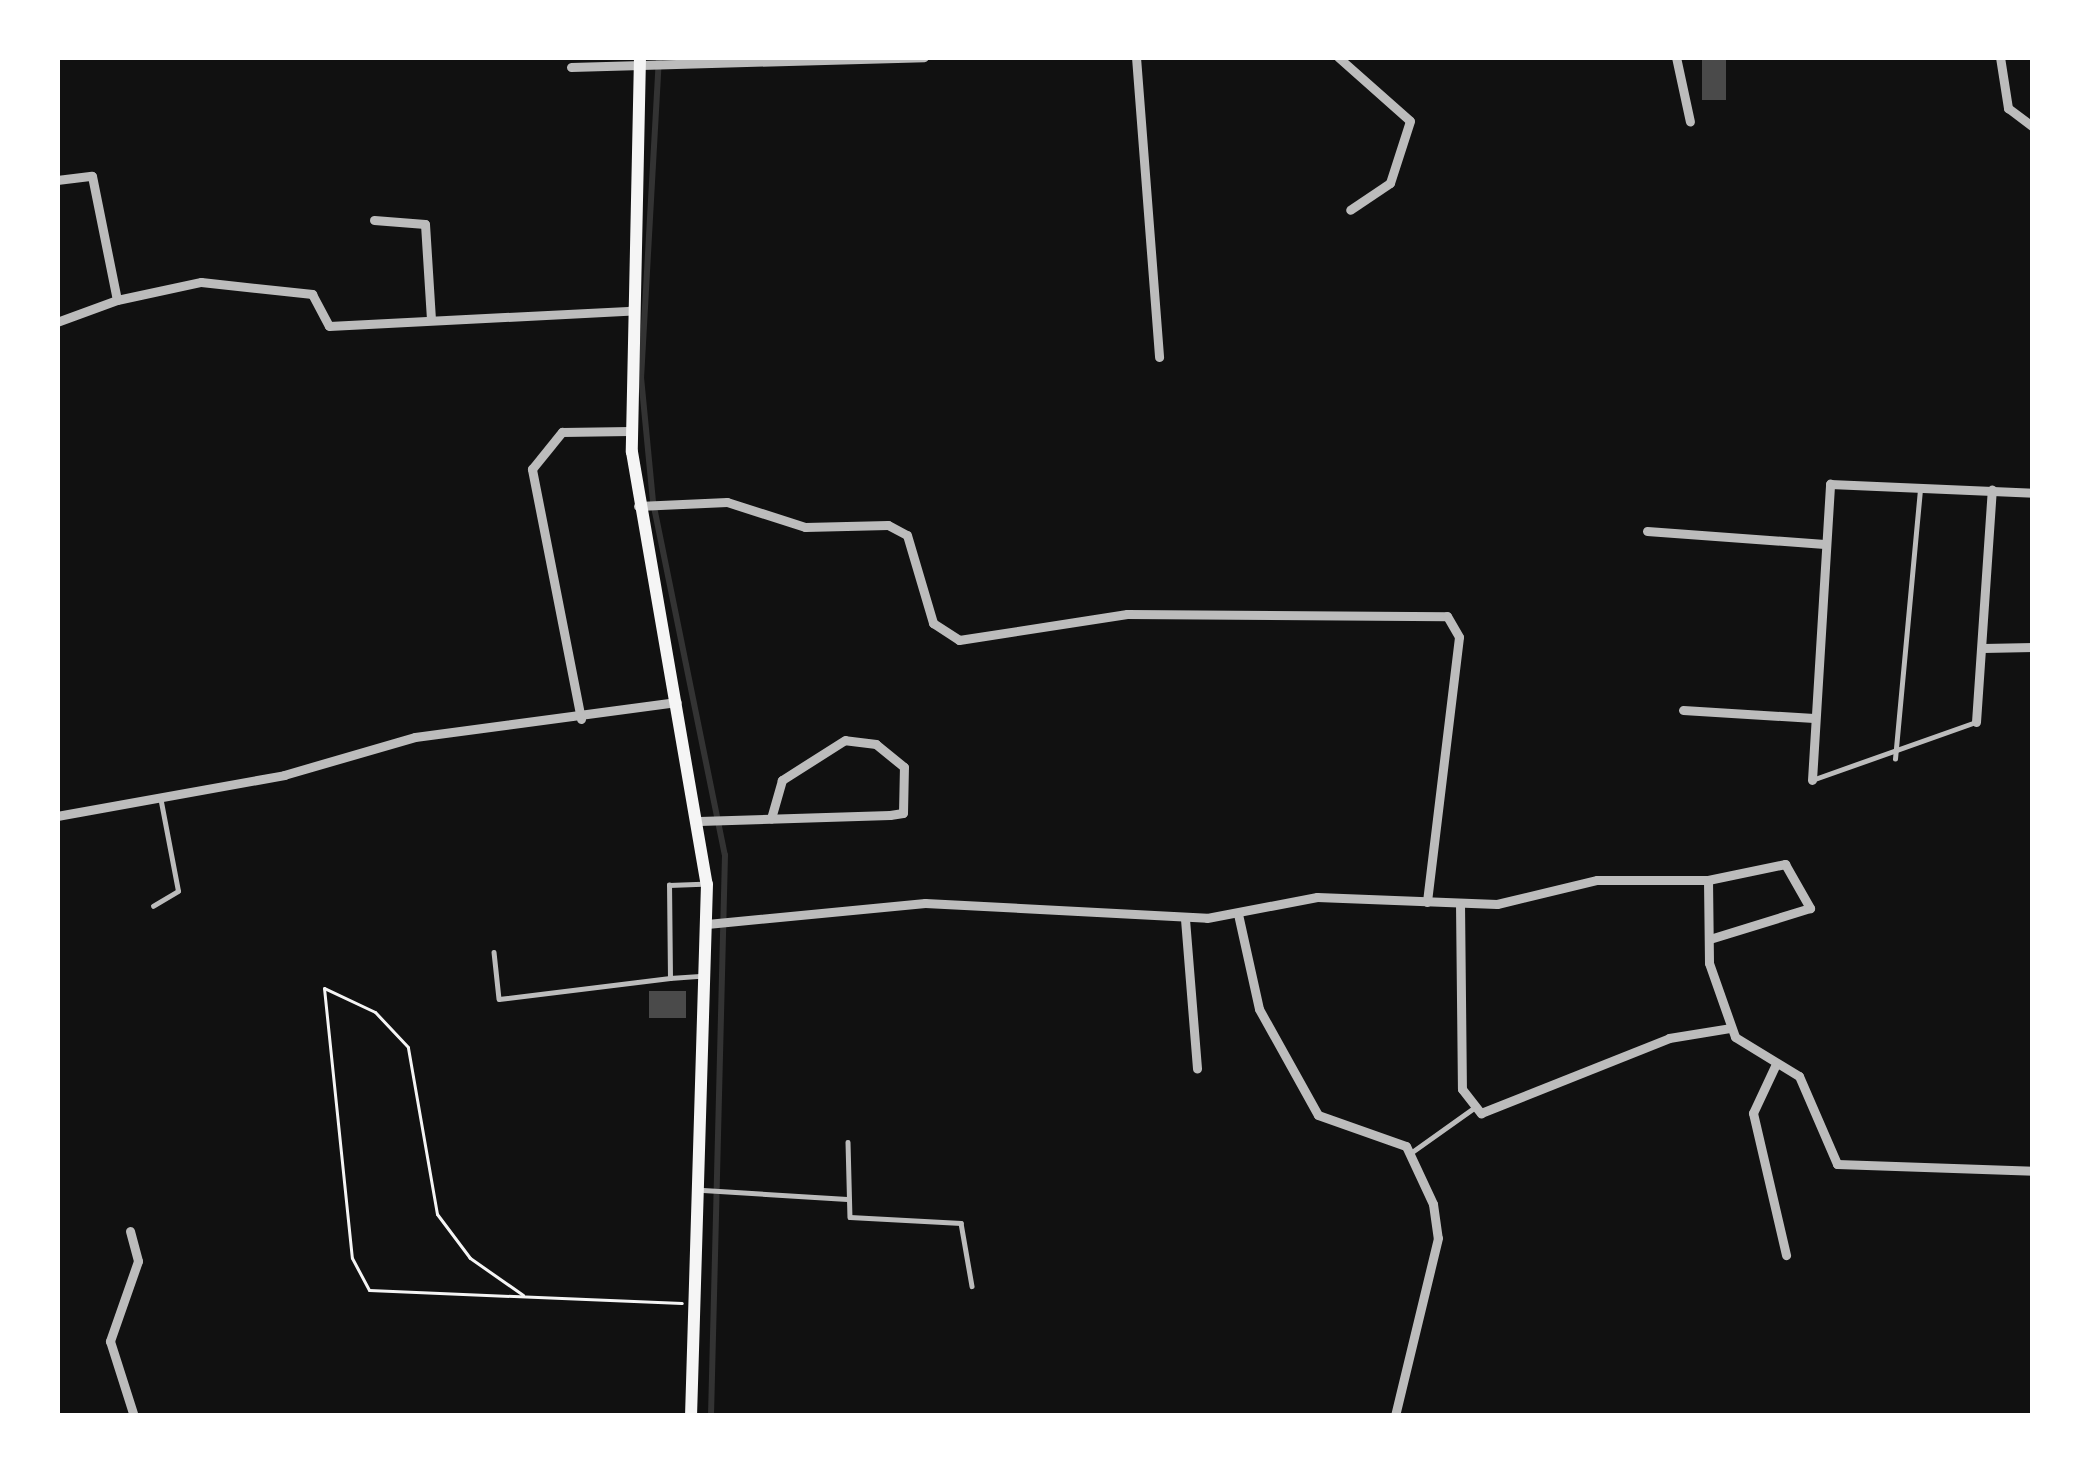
<!DOCTYPE html>
<html>
<head>
<meta charset="utf-8">
<style>
  body { margin:0 }
  #map { position:relative; width:2090px; height:1473px; overflow:hidden; background:#111; font-family:Raleway,sans-serif }
  div>[style] { position:absolute }
  [style*='--x'] { left:calc(var(--x)*1px); top:calc(var(--y)*1px); width:calc(var(--w)*1px); rotate:calc(var(--a)*1deg) }
  .stream>* { height:6px; margin:-3px; padding:0 3px; transform-origin:3px; border-radius:3px; background:#333 }
  .building>* { inset:0; background:#4a4a4a; transform-origin:0 0 }
  .path>* { height:3px; margin:-1.5px; padding:0 1.5px; transform-origin:1.5px; border-radius:1.5px; background:#f5f5f5 }
  .service>* { height:4.5px; margin:-2.25px; padding:0 2.25px; transform-origin:2.25px; border-radius:2.25px; background:#bcbcbc }
  .minor>* { height:9px; margin:-4.5px; padding:0 4.5px; transform-origin:4.5px; border-radius:4.5px; background:#bcbcbc }
  .secondary>* { height:12px; margin:-6px; padding:0 6px; transform-origin:6px; border-radius:6px; background:#f5f5f5 }
  span { translate:-50% -50%; white-space:nowrap; text-align:center; line-height:1.15; -webkit-text-stroke:12px #fff; paint-order:stroke }
  .frame { position:absolute; inset:0; border:60px solid #fff; pointer-events:none }
</style>
</head>
<body>
<div id="map">
  <div class="stream">
    <i style="--x:659;--y:57;--w:321;--a:93.2"></i>
    <i style="--x:641;--y:377;--w:126;--a:84.5"></i>
    <i style="--x:653;--y:502;--w:360;--a:78.5"></i>
    <i style="--x:725;--y:855;--w:561;--a:91.43"></i>
  </div>
  <div class="building">
    <i style="left:1702px;top:57px;width:24px;height:43px"></i>
    <i style="left:686px;top:991px;width:27px;height:37px;rotate:90deg"></i>
  </div>
  <div class="path">
    <i style="--x:523;--y:1295;--w:65;--a:-145.1"></i>
    <i style="--x:470;--y:1258;--w:55;--a:-126.9"></i>
    <i style="--x:437;--y:1214;--w:169;--a:-99.9"></i>
    <i style="--x:408;--y:1047;--w:48;--a:-133.3"></i>
    <i style="--x:375;--y:1012;--w:56;--a:-154.8"></i>
    <i style="--x:324;--y:988;--w:271;--a:84.1"></i>
    <i style="--x:352;--y:1258;--w:36;--a:62"></i>
    <i style="--x:369;--y:1290;--w:313;--a:2.4"></i>
  </div>
  <div class="service">
    <i style="--x:1895;--y:759;--w:271;--a:-84.7"></i>
    <i style="--x:1812;--y:780;--w:174;--a:-19.5"></i>
    <i style="--x:153;--y:906;--w:29;--a:-31"></i>
    <i style="--x:178;--y:891;--w:96;--a:-100.8"></i>
    <i style="--x:494;--y:952;--w:47;--a:83.9"></i>
    <i style="--x:499;--y:999;--w:172;--a:-7"></i>
    <i style="--x:670;--y:978;--w:93;--a:-90.6"></i>
    <i style="--x:669;--y:885;--w:33;--a:-2"></i>
    <i style="--x:670;--y:978;--w:30;--a:-4"></i>
    <i style="--x:848;--y:1142;--w:75;--a:88.5"></i>
    <i style="--x:850;--y:1217;--w:111;--a:3.1"></i>
    <i style="--x:961;--y:1223;--w:64;--a:80.1"></i>
    <i style="--x:1412;--y:1152;--w:76;--a:-35.4"></i>
    <i style="--x:703;--y:1190;--w:144;--a:3.6"></i>
  </div>
  <div class="minor">
    <i style="--x:1136;--y:57;--w:301;--a:85.6"></i>
    <i style="--x:1338;--y:57;--w:96;--a:41.6"></i>
    <i style="--x:1410;--y:121;--w:65;--a:107.9"></i>
    <i style="--x:1390;--y:183;--w:48;--a:146"></i>
    <i style="--x:1676;--y:57;--w:66;--a:77.8"></i>
    <i style="--x:2000;--y:57;--w:52;--a:81.1"></i>
    <i style="--x:2008;--y:108;--w:31;--a:37"></i>
    <i style="--x:571;--y:67;--w:353;--a:-1.6"></i>
    <i style="--x:57;--y:180;--w:35;--a:-7"></i>
    <i style="--x:92;--y:176;--w:126;--a:78.6"></i>
    <i style="--x:117;--y:300;--w:64;--a:159.9"></i>
    <i style="--x:374;--y:220;--w:51;--a:4.5"></i>
    <i style="--x:425;--y:224;--w:95;--a:86.4"></i>
    <i style="--x:117;--y:300;--w:86;--a:-12.1"></i>
    <i style="--x:201;--y:282;--w:112;--a:6.2"></i>
    <i style="--x:312;--y:294;--w:36;--a:62"></i>
    <i style="--x:329;--y:326;--w:299;--a:-2.9"></i>
    <i style="--x:638;--y:506;--w:89;--a:-2.6"></i>
    <i style="--x:727;--y:502;--w:82;--a:17.8"></i>
    <i style="--x:805;--y:527;--w:83;--a:-1.4"></i>
    <i style="--x:888;--y:525;--w:21;--a:28"></i>
    <i style="--x:907;--y:535;--w:92;--a:73.5"></i>
    <i style="--x:933;--y:623;--w:31;--a:33"></i>
    <i style="--x:959;--y:640;--w:170;--a:-8.8"></i>
    <i style="--x:1127;--y:614;--w:320;--a:0.4"></i>
    <i style="--x:1447;--y:616;--w:24;--a:60"></i>
    <i style="--x:1459;--y:637;--w:267;--a:96.9"></i>
    <i style="--x:1647;--y:531;--w:178;--a:4.2"></i>
    <i style="--x:1983;--y:648;--w:50;--a:-1.1"></i>
    <i style="--x:1683;--y:710;--w:131;--a:3.5"></i>
    <i style="--x:581;--y:719;--w:255;--a:-101.1"></i>
    <i style="--x:532;--y:469;--w:48;--a:-51"></i>
    <i style="--x:562;--y:432;--w:68;--a:-0.8"></i>
    <i style="--x:1976;--y:722;--w:233;--a:-86.1"></i>
    <i style="--x:1812;--y:780;--w:297;--a:-86.5"></i>
    <i style="--x:1830;--y:484;--w:203;--a:2.5"></i>
    <i style="--x:57;--y:816;--w:231;--a:-10.2"></i>
    <i style="--x:284;--y:775;--w:136;--a:-16.2"></i>
    <i style="--x:415;--y:737;--w:264;--a:-7.6"></i>
    <i style="--x:699;--y:821;--w:191;--a:-1.8"></i>
    <i style="--x:890;--y:815;--w:13;--a:-9"></i>
    <i style="--x:903;--y:813;--w:46;--a:-88.8"></i>
    <i style="--x:904;--y:767;--w:36;--a:-141"></i>
    <i style="--x:876;--y:744;--w:31;--a:-173"></i>
    <i style="--x:845;--y:740;--w:75;--a:147.6"></i>
    <i style="--x:782;--y:780;--w:40;--a:106"></i>
    <i style="--x:1708;--y:880;--w:79;--a:-11.7"></i>
    <i style="--x:1785;--y:864;--w:51;--a:60.4"></i>
    <i style="--x:1810;--y:908;--w:105;--a:162.8"></i>
    <i style="--x:1460;--y:903;--w:186;--a:89.4"></i>
    <i style="--x:1462;--y:1089;--w:31;--a:52"></i>
    <i style="--x:1481;--y:1113;--w:202;--a:-21.7"></i>
    <i style="--x:1669;--y:1038;--w:63;--a:-9.2"></i>
    <i style="--x:1238;--y:914;--w:97;--a:77.5"></i>
    <i style="--x:1259;--y:1009;--w:121;--a:60.9"></i>
    <i style="--x:1318;--y:1115;--w:93;--a:19.4"></i>
    <i style="--x:1406;--y:1146;--w:64;--a:65"></i>
    <i style="--x:1433;--y:1204;--w:34;--a:82"></i>
    <i style="--x:1438;--y:1238;--w:183;--a:103.6"></i>
    <i style="--x:1185;--y:919;--w:150;--a:85.4"></i>
    <i style="--x:707;--y:924;--w:219;--a:-5.5"></i>
    <i style="--x:925;--y:903;--w:282;--a:3"></i>
    <i style="--x:1207;--y:918;--w:112;--a:-10.8"></i>
    <i style="--x:1317;--y:897;--w:180;--a:2.2"></i>
    <i style="--x:1497;--y:904;--w:103;--a:-13.5"></i>
    <i style="--x:1597;--y:880;--w:111;--a:0"></i>
    <i style="--x:1708;--y:880;--w:83;--a:89.3"></i>
    <i style="--x:1709;--y:963;--w:78;--a:70.6"></i>
    <i style="--x:1735;--y:1037;--w:75;--a:31.4"></i>
    <i style="--x:1799;--y:1076;--w:96;--a:66.6"></i>
    <i style="--x:1837;--y:1164;--w:196;--a:2"></i>
    <i style="--x:1775;--y:1066;--w:52;--a:115.1"></i>
    <i style="--x:1753;--y:1113;--w:146;--a:76.9"></i>
    <i style="--x:130;--y:1231;--w:31;--a:75"></i>
    <i style="--x:138;--y:1261;--w:85;--a:109.3"></i>
    <i style="--x:110;--y:1341;--w:79;--a:72.3"></i>
  </div>
  <div class="secondary">
    <i style="--x:640;--y:57;--w:395;--a:91.2"></i>
    <i style="--x:632;--y:452;--w:438;--a:80.2"></i>
    <i style="--x:707;--y:884;--w:532;--a:91.72"></i>
  </div>
  <div class="frame"></div>
</div>
</body>
</html>
